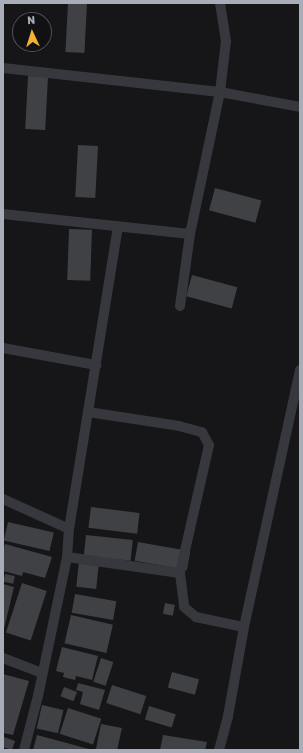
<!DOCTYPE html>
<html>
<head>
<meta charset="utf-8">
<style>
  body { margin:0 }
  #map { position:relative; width:303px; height:753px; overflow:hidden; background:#161618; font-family:Rubik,sans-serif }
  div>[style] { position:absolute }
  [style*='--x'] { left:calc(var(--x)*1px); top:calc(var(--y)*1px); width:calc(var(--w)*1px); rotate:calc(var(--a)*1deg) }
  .building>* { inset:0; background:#404145; transform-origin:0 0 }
  .minor>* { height:10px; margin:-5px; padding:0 5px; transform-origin:5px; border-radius:5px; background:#37383d }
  span { translate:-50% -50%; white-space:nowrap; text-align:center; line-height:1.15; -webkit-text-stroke:4px #111113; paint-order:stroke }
  .frame { position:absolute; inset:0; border:4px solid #a8adb8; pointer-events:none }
  .north { position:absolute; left:12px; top:12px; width:40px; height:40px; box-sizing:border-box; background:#111113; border:1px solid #4d4f55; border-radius:50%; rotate:356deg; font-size:11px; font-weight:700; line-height:16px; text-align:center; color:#a8adb8 }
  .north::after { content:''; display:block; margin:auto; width:14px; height:18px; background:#f2b134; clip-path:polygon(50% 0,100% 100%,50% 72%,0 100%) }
</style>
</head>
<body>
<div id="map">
  <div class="building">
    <i style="left:68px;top:3px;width:19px;height:49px;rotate:3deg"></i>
    <i style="left:28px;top:76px;width:20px;height:53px;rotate:3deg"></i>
    <i style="left:78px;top:145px;width:20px;height:52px;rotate:3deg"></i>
    <i style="left:215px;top:188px;width:48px;height:23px;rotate:15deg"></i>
    <i style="left:69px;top:229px;width:23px;height:51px;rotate:2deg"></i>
    <i style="left:192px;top:275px;width:47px;height:22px;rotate:15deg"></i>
    <i style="left:91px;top:507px;width:49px;height:21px;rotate:7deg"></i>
    <i style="left:8px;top:522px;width:47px;height:19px;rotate:13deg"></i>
    <i style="left:86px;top:535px;width:47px;height:21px;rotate:6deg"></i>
    <i style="left:138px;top:542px;width:53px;height:19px;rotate:10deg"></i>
    <i style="clip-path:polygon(5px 544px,52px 557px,45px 578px,23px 572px,22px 576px,3px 571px,3px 550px)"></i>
    <i style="left:79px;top:561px;width:20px;height:26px;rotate:6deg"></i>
    <i style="left:5px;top:574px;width:10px;height:8px;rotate:11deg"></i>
    <i style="left:22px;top:583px;width:26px;height:52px;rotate:18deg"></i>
    <i style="clip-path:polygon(3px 584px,14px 587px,4px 629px,3px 629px)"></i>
    <i style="left:75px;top:594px;width:42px;height:19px;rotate:10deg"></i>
    <i style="left:165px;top:603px;width:10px;height:11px;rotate:11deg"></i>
    <i style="left:71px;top:615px;width:43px;height:29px;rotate:13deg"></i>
    <i style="clip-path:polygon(62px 647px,98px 656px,92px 680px,76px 676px,75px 680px,63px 677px,64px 673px,56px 671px)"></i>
    <i style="left:101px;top:658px;width:13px;height:25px;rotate:18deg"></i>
    <i style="left:172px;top:672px;width:28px;height:16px;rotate:15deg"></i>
    <i style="clip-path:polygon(3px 674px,29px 681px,13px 735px,3px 733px)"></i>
    <i style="clip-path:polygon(78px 683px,105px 690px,99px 710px,80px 704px,83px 692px,76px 690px)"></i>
    <i style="left:112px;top:685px;width:36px;height:19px;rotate:18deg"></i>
    <i style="left:64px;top:687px;width:14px;height:10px;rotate:21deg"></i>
    <i style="left:42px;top:705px;width:22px;height:24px;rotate:13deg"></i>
    <i style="left:149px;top:706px;width:28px;height:14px;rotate:17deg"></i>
    <i style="left:68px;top:708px;width:35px;height:27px;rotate:18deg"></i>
    <i style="clip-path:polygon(101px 724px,122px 728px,117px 750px,96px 749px)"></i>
    <i style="clip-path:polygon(37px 735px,89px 749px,88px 750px,33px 750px)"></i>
    <i style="clip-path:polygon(163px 735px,207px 742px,205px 750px,160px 750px)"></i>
    <i style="clip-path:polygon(4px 737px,15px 741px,12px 750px,3px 747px)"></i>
  </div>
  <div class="minor">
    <i style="--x:3;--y:68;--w:218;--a:6.3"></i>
    <i style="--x:220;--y:92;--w:81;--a:10.6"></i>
    <i style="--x:3;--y:214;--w:188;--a:6.1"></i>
    <i style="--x:180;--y:306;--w:73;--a:-82.1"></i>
    <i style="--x:190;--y:234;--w:145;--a:-78.1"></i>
    <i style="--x:220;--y:92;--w:51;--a:-83.3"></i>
    <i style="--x:226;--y:41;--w:38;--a:-99"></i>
    <i style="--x:3;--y:348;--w:95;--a:10.4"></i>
    <i style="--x:88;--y:412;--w:92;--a:8.7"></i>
    <i style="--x:179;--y:426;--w:24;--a:15"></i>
    <i style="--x:202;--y:432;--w:15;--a:62"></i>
    <i style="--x:209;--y:445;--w:131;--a:102.8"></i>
    <i style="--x:180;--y:573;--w:34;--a:83"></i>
    <i style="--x:184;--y:607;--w:16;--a:40"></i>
    <i style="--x:196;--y:617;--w:49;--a:11.8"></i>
    <i style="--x:3;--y:499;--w:72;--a:24.4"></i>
    <i style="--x:67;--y:557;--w:114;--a:8.1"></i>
    <i style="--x:3;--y:658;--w:42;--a:21"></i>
    <i style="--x:24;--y:750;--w:56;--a:-75.5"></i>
    <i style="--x:38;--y:696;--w:142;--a:-78.2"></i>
    <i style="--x:67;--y:557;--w:28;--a:-86"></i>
    <i style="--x:69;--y:529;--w:306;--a:-80.8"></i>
    <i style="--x:219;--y:750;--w:35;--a:-75"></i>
    <i style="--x:228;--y:716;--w:90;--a:-79.8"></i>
    <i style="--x:244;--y:627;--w:263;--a:-77.7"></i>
  </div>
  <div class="frame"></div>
  <div class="north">N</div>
</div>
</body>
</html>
